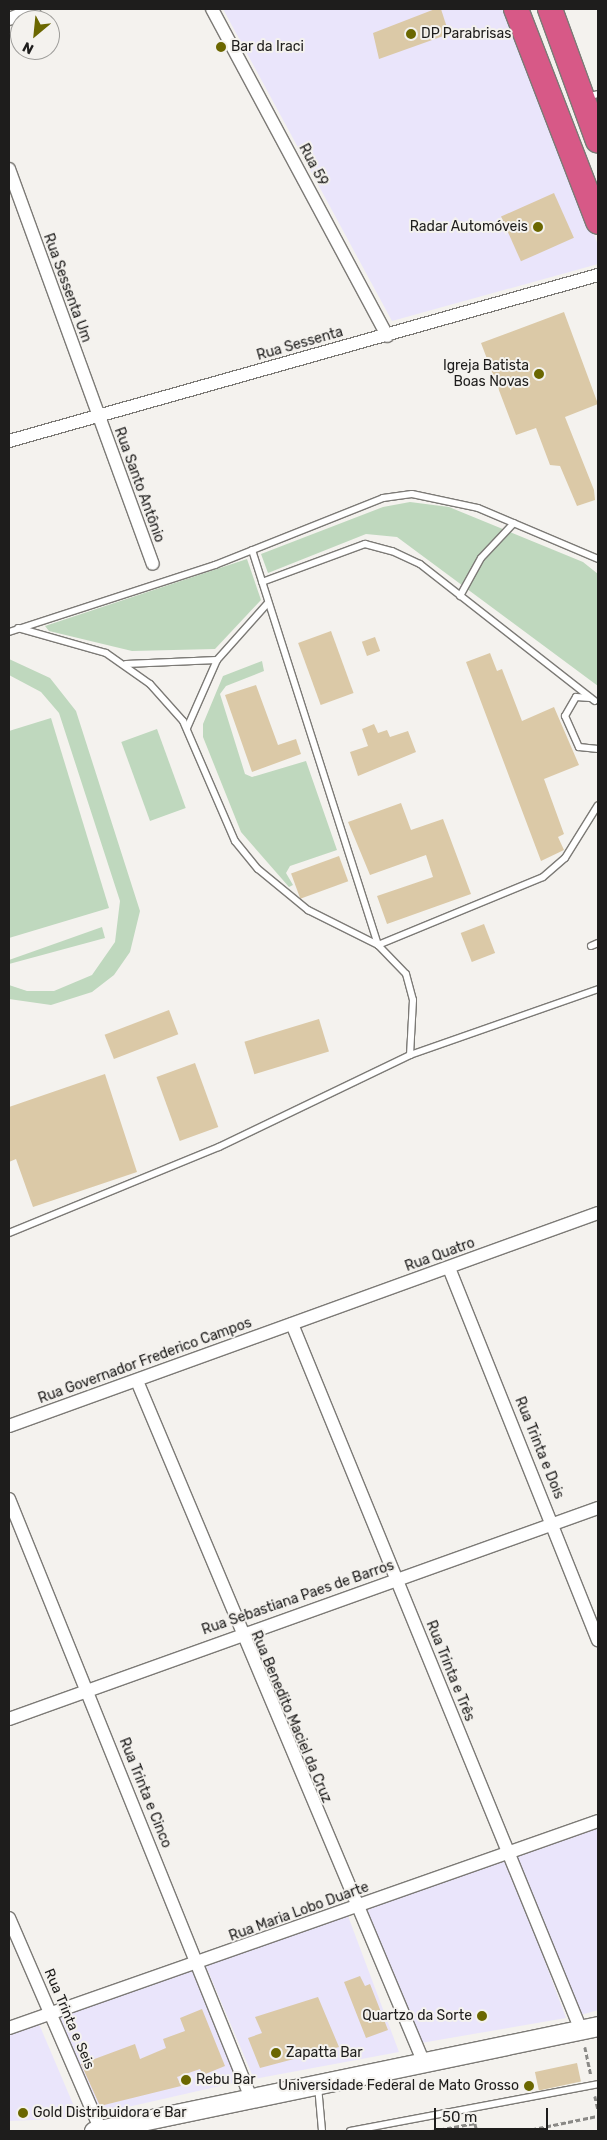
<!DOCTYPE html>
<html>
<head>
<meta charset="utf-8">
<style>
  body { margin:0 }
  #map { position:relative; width:607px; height:2140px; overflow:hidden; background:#f4f2ee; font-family:Rubik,sans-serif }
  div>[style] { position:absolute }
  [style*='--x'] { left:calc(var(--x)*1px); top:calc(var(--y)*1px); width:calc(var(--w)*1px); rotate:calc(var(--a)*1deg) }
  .commercial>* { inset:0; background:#eae5fb }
  .green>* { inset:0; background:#bfd8be; transform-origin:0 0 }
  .building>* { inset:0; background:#dbc9a7; transform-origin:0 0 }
  .path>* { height:2.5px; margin-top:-1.25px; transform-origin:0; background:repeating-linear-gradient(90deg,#8a8986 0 5px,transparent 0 7.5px) }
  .roads { filter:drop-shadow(1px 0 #7c7a76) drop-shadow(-1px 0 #7c7a76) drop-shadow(0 1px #7c7a76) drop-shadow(0 -1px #7c7a76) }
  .lane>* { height:6px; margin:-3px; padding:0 3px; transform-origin:3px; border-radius:3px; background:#fff }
  .street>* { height:12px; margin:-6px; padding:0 6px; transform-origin:6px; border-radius:6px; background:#fff }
  .secondary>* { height:19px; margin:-9.5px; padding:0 9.5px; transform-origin:9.5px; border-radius:9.5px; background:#fff }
  .highway>* { height:24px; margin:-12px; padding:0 12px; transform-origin:12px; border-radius:12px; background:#d75987 }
  .dots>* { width:14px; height:14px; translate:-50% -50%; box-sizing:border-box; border:2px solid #f4f2ee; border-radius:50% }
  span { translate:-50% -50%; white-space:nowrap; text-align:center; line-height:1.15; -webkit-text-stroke:4px #f4f2ee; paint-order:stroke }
  .poi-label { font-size:14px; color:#1e1d1c }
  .left { translate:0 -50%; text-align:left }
  .right { translate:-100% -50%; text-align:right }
  .street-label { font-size:14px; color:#1e1d1c }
  .frame { position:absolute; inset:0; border:10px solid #1e1d1c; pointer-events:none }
  .north { position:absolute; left:10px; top:10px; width:50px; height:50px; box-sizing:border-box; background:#f4f2ee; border:1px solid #9e9d9a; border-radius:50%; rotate:208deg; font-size:14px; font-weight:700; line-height:20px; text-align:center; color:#1e1d1c }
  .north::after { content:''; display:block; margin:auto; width:18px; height:22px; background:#6b6700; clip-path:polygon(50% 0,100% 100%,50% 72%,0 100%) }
  .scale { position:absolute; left:434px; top:2108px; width:114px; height:22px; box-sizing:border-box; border:2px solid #1e1d1c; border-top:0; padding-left:6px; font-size:15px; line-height:18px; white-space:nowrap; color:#1e1d1c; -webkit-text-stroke:4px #f4f2ee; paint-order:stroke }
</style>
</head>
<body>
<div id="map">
  <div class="commercial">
    <i style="clip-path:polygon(223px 9px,506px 9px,598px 245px,598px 264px,392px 321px)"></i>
    <i style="clip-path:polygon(598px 1823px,598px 2010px,581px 2015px,512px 1852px)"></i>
    <i style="clip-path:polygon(507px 1859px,566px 2018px,421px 2043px,364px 1907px)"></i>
    <i style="clip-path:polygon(348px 1916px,399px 2052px,254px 2079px,205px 1964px)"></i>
    <i style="clip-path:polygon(199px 1968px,242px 2081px,97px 2114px,56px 2017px)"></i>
    <i style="clip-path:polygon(39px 2024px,79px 2118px,9px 2121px,9px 2034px)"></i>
  </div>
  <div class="green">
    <i style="clip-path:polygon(410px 502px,449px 507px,583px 562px,598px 574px,598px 686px,397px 537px,366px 534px,268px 573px,261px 554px,383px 507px)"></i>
    <i style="clip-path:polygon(247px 559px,261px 600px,215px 649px,132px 651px,49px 631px,45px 626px)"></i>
    <i style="clip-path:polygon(9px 659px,50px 678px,76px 711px,140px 911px,130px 952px,114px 975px,92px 992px,51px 1005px,9px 999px,9px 985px,27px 991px,54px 991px,92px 975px,115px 942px,120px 901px,59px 713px,41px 692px,9px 675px)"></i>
    <i style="clip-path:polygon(262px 661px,264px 671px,226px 686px,220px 694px,245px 774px,252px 777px,306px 761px,337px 850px,290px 866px,286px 873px,293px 885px,289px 887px,241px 832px,203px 737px,203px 724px,223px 676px)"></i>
    <i style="clip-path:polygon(51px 718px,109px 908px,9px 938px,9px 731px)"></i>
    <i style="left:157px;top:729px;width:84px;height:38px;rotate:70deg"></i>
    <i style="clip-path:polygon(102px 927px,105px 938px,9px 964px,9px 960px)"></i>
  </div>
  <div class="building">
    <i style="clip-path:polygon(435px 9px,441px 9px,449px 34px,379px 59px,373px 33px)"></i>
    <i style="left:554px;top:193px;width:49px;height:58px;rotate:66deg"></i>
    <i style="clip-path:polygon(564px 312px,598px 404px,565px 417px,594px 490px,595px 500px,577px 506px,560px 466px,550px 465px,536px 428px,516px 435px,481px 343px)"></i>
    <i style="left:331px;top:631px;width:66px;height:35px;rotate:70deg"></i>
    <i style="left:375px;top:637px;width:15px;height:14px;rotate:70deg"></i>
    <i style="clip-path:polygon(490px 653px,497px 671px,502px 669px,522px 721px,554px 707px,579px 765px,544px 779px,564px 834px,558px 837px,564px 850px,541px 861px,466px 662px)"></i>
    <i style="clip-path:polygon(256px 685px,278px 745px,296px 739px,301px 754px,252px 772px,225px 695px)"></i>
    <i style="clip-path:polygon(374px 724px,378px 733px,387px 730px,390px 737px,408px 731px,416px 752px,358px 776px,350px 752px,368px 746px,362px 729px)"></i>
    <i style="clip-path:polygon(401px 803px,411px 830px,443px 819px,471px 894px,387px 924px,377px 896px,433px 877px,426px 855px,370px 875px,348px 822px)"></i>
    <i style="left:339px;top:856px;width:27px;height:51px;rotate:70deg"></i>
    <i style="left:484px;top:924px;width:31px;height:25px;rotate:69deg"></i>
    <i style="left:169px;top:1010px;width:26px;height:69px;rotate:69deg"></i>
    <i style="left:319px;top:1019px;width:34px;height:78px;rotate:73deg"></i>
    <i style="left:195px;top:1063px;width:68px;height:41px;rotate:70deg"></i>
    <i style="clip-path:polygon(105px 1074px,137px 1172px,33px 1207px,16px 1159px,9px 1162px,9px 1107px)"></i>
    <i style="clip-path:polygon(360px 1976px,365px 1986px,370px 1984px,388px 2030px,366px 2038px,344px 1982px)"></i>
    <i style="clip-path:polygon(318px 1997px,339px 2047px,260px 2068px,248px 2038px,262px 2033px,255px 2017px)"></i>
    <i style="clip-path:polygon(202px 2009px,225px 2066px,203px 2075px,200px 2069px,177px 2077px,181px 2086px,100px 2106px,81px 2064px,135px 2044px,140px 2059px,166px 2048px,163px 2039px,185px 2031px,180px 2018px)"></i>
    <i style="left:577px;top:2063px;width:19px;height:43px;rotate:78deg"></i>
  </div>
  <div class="path">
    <i style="--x:585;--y:2047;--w:29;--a:78"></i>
    <i style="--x:595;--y:2096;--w:13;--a:77"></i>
    <i style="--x:432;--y:2131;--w:44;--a:-10.5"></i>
    <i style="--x:475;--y:2123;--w:8;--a:76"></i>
    <i style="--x:524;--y:2131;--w:76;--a:-11.5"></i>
  </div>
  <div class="roads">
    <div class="lane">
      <i style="--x:586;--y:97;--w:12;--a:-14"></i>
      <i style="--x:252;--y:550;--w:415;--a:72.3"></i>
      <i style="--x:378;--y:945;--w:178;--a:-22.4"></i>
      <i style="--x:543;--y:877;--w:29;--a:-41"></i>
      <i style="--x:565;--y:858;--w:62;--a:-58.1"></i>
      <i style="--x:262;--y:582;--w:110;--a:-20.3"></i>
      <i style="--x:365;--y:544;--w:28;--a:15"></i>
      <i style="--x:392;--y:551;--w:31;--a:25"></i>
      <i style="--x:420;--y:564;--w:222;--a:38.1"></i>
      <i style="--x:460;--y:596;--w:43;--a:-61.1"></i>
      <i style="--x:481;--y:558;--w:48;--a:-46.7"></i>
      <i style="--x:18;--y:628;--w:91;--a:15.9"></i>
      <i style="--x:106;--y:653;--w:54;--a:35.2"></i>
      <i style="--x:150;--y:684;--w:50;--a:48.3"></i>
      <i style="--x:183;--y:721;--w:131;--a:66.6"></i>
      <i style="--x:235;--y:841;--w:36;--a:51"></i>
      <i style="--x:258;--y:869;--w:65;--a:39.4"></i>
      <i style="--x:308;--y:910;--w:78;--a:26.6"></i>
      <i style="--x:378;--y:945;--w:40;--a:46"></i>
      <i style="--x:406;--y:974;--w:27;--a:75"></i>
      <i style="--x:413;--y:1000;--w:55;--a:93.1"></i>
      <i style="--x:9;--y:632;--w:217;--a:-18"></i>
      <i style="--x:215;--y:565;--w:181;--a:-21.7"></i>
      <i style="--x:383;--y:498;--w:29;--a:-8"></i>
      <i style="--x:412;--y:494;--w:67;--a:12"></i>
      <i style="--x:478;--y:508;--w:130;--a:23"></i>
      <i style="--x:217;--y:660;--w:76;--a:-48.2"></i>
      <i style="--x:126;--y:664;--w:91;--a:-2.5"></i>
      <i style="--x:217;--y:660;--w:74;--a:113.8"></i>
      <i style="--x:590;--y:698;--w:14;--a:-176"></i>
      <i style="--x:576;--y:697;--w:22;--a:120"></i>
      <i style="--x:565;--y:716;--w:34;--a:66"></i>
      <i style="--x:579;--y:747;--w:19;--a:6"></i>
      <i style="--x:591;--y:946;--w:8;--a:-23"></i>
      <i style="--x:9;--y:1233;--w:227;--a:-22.3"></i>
      <i style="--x:219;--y:1147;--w:212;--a:-25.7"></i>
      <i style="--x:410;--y:1055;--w:199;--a:-19.3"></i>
      <i style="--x:318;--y:2086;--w:45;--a:84.9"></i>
      <i style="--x:350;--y:2131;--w:252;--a:-10.7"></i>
    </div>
    <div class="street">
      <i style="--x:212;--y:9;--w:371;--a:61.8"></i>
      <i style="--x:9;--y:19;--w:27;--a:-22"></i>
      <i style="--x:9;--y:169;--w:420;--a:70"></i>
      <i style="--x:9;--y:441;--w:612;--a:-15.74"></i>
      <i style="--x:449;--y:1268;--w:401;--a:68.2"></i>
      <i style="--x:292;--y:1324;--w:763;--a:67.74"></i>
      <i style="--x:137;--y:1381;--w:740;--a:67.18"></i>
      <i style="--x:9;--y:1426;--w:626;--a:-19.88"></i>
      <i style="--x:9;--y:1499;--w:646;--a:68"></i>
      <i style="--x:9;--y:1719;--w:626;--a:-19.71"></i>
      <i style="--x:9;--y:1918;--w:232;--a:66.6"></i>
      <i style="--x:9;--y:2028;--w:624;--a:-19.36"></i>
    </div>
    <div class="secondary">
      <i style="--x:94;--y:2131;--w:515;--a:-11.77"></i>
    </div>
    <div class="highway">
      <i style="--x:516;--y:9;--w:228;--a:68.9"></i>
      <i style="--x:550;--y:9;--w:140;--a:70"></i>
    </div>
  </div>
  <div class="dots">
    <i style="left:411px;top:34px;background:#6b6700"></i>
    <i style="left:221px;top:47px;background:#6b6700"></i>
    <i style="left:538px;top:227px;background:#6b6700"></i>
    <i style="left:539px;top:374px;background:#6b6700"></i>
    <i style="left:482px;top:2016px;background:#6b6700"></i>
    <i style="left:276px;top:2053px;background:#6b6700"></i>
    <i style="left:186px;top:2080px;background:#6b6700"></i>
    <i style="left:529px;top:2086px;background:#6b6700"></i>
    <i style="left:23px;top:2113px;background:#6b6700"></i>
  </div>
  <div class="poi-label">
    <span class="left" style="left:421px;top:34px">DP Parabrisas</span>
    <span class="left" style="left:231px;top:47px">Bar da Iraci</span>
    <span class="right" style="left:528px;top:227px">Radar Automóveis</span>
    <span class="right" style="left:529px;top:374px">Igreja Batista<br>Boas Novas</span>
    <span class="right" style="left:472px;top:2016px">Quartzo da Sorte</span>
    <span class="left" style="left:286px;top:2053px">Zapatta Bar</span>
    <span class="left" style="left:196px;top:2080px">Rebu Bar</span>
    <span class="right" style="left:519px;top:2086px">Universidade Federal de Mato Grosso</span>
    <span class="left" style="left:33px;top:2113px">Gold Distribuidora e Bar</span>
  </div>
  <div class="street-label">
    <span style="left:313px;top:165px;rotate:62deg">Rua 59</span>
    <span style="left:67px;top:288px;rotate:70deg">Rua Sessenta Um</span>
    <span style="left:300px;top:344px;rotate:-16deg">Rua Sessenta</span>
    <span style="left:139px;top:485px;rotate:70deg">Rua Santo Antônio</span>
    <span style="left:440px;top:1255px;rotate:-20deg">Rua Quatro</span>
    <span style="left:145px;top:1361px;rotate:-20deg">Rua Governador Frederico Campos</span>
    <span style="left:539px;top:1448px;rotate:68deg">Rua Trinta e Dois</span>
    <span style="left:298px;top:1598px;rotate:-19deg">Rua Sebastiana Paes de Barros</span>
    <span style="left:450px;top:1671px;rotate:68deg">Rua Trinta e Três</span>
    <span style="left:291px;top:1717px;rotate:67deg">Rua Benedito Maciel da Cruz</span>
    <span style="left:145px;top:1793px;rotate:68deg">Rua Trinta e Cinco</span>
    <span style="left:299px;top:1912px;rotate:-20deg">Rua Maria Lobo Duarte</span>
    <span style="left:69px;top:2019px;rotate:67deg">Rua Trinta e Seis</span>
  </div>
  <div class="frame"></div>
  <div class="north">N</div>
  <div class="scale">50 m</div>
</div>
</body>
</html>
